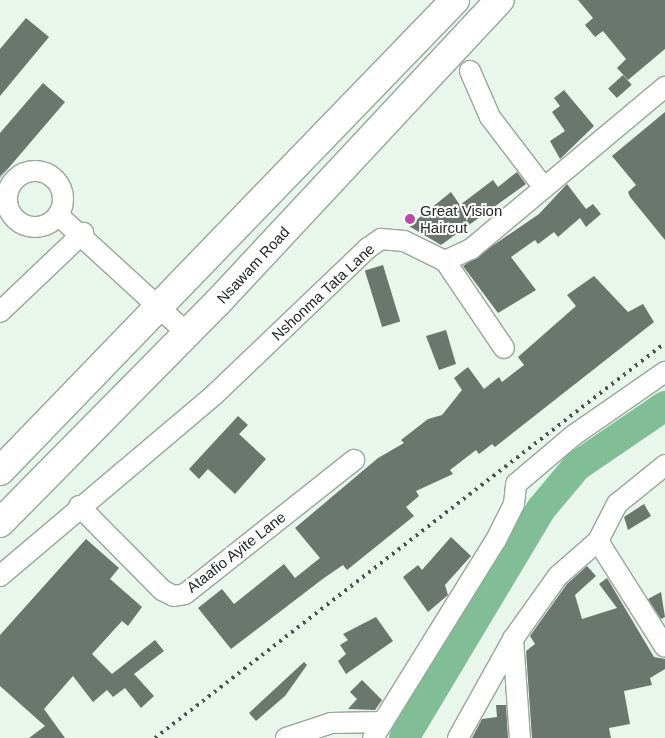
<!DOCTYPE html>
<html>
<head>
<meta charset="utf-8">
<style>
  body { margin:0 }
  #map { position:relative; width:665px; height:738px; overflow:hidden; background:#e8f6ec; font-family:Helvetica,sans-serif }
  div>[style] { position:absolute }
  [style*='--x'] { left:calc(var(--x)*1px); top:calc(var(--y)*1px); width:calc(var(--w)*1px); rotate:calc(var(--a)*1deg) }
  .river>* { height:30px; margin:-15px; padding:0 15px; transform-origin:15px; border-radius:15px; background:#81be96 }
  .building>* { inset:0; background:#6b776e; transform-origin:0 0 }
  .minor-tunnel>* { height:20px; margin-top:-10px; transform-origin:0; background:repeating-linear-gradient(90deg,#c1cdc4 0 20px,transparent 0 30px) }
  .roads { filter:drop-shadow(1px 0 #99a69d) drop-shadow(-1px 0 #99a69d) drop-shadow(0 1px #99a69d) drop-shadow(0 -1px #99a69d) }
  .minor>* { height:20px; margin:-10px; padding:0 10px; transform-origin:10px; border-radius:10px; background:#fff }
  .minor>.ring { margin:-10px; padding:0; box-sizing:content-box; background:none; border:20px solid #fff; border-radius:50% }
  .highway>* { height:28px; margin:-14px; padding:0 14px; transform-origin:14px; border-radius:14px; background:#fff }
  .rail>* { height:4px; margin-top:-2px; transform-origin:0; background:repeating-linear-gradient(90deg,#4c524e 0 2.5px,transparent 0 7.5px) }
  .dots>* { width:14px; height:14px; translate:-50% -50%; box-sizing:border-box; border:2px solid #fff; border-radius:50% }
  span { translate:-50% -50%; white-space:nowrap; text-align:center; line-height:1.15; -webkit-text-stroke:4px #fff; paint-order:stroke }
  .poi-label { font-size:15px; color:#242926 }
  .left { translate:0 -50%; text-align:left }
  .street-label { font-size:15px; color:#242926 }
</style>
</head>
<body>
<div id="map">
  <div class="river">
    <i style="--x:404;--y:738;--w:267;--a:-59.1"></i>
    <i style="--x:541;--y:509;--w:56;--a:-50.1"></i>
    <i style="--x:577;--y:466;--w:107;--a:-34.3"></i>
  </div>
  <div class="building">
    <i style="clip-path:polygon(578px 0,665px 0,665px 49px,628px 80px,617px 68px,626px 59px,603px 31px,595px 37px,585px 25px,593px 18px)"></i>
    <i style="clip-path:polygon(26px 18px,49px 37px,0 96px,0 49px)"></i>
    <i style="left:623px;top:75px;width:13px;height:20px;rotate:48deg"></i>
    <i style="clip-path:polygon(43px 83px,65px 102px,0 178px,0 133px)"></i>
    <i style="clip-path:polygon(564px 90px,594px 126px,560px 159px,550px 141px,565px 131px,552px 112px,560px 106px,554px 98px)"></i>
    <i style="clip-path:polygon(665px 112px,665px 240px,630px 197px,628px 192px,636px 185px,612px 156px)"></i>
    <i style="clip-path:polygon(517px 172px,526px 184px,441px 245px,409px 226px,451px 192px,460px 205px,493px 180px,498px 187px)"></i>
    <i style="clip-path:polygon(567px 184px,586px 209px,593px 204px,601px 214px,586px 227px,580px 218px,558px 237px,554px 232px,538px 244px,535px 240px,511px 257px,536px 290px,498px 313px,463px 266px,539px 214px)"></i>
    <i style="left:383px;top:265px;width:59px;height:19px;rotate:73deg"></i>
    <i style="clip-path:polygon(594px 276px,628px 312px,643px 304px,654px 322px,495px 447px,492px 444px,479px 454px,476px 450px,450px 470px,453px 474px,416px 491px,419px 496px,406px 507px,414px 516px,347px 570px,343px 565px,324px 578px,231px 649px,198px 608px,222px 589px,234px 604px,284px 564px,295px 578px,320px 558px,295px 528px,378px 458px,404px 443px,401px 440px,428px 419px,442px 415px,462px 390px,454px 378px,468px 367px,484px 389px,499px 377px,502px 382px,524px 365px,518px 357px,576px 306px,567px 295px)"></i>
    <i style="clip-path:polygon(446px 330px,456px 364px,439px 370px,426px 336px)"></i>
    <i style="clip-path:polygon(238px 416px,248px 425px,239px 434px,266px 459px,235px 494px,208px 469px,199px 479px,189px 469px)"></i>
    <i style="clip-path:polygon(644px 504px,651px 516px,628px 530px,624px 517px)"></i>
    <i style="clip-path:polygon(451px 537px,471px 556px,445px 585px,448px 595px,428px 612px,403px 577px,418px 565px,422px 570px)"></i>
    <i style="clip-path:polygon(86px 539px,119px 568px,110px 579px,142px 607px,128px 626px,122px 621px,92px 654px,112px 674px,155px 640px,164px 651px,134px 674px,154px 696px,141px 708px,125px 688px,113px 697px,107px 690px,93px 702px,73px 676px,44px 709px,65px 738px,29px 738px,45px 726px,0 686px,0 635px)"></i>
    <i style="clip-path:polygon(587px 566px,596px 576px,575px 595px,582px 619px,617px 608px,599px 584px,607px 578px,654px 657px,665px 659px,665px 669px,650px 678px,652px 685px,624px 691px,630px 724px,609px 728px,611px 738px,532px 738px,526px 651px,535px 644px,530px 636px,567px 584px)"></i>
    <i style="clip-path:polygon(661px 592px,665px 617px,661px 619px,648px 599px)"></i>
    <i style="clip-path:polygon(376px 617px,393px 641px,346px 674px,338px 661px,346px 654px,340px 645px,348px 640px,343px 634px)"></i>
    <i style="clip-path:polygon(304px 662px,307px 665px,285px 696px,256px 721px,249px 713px)"></i>
    <i style="clip-path:polygon(362px 680px,382px 700px,375px 710px,348px 709px,357px 699px,350px 692px)"></i>
    <i style="clip-path:polygon(496px 705px,506px 705px,508px 738px,472px 738px,482px 719px,497px 717px)"></i>
  </div>
  <div class="minor-tunnel">
    <i style="--x:0;--y:176;--w:1;--a:45"></i>
  </div>
  <div class="roads">
    <div class="minor">
      <i style="--x:470;--y:71;--w:50;--a:66.5"></i>
      <i style="--x:490;--y:117;--w:89;--a:52.7"></i>
      <i class="ring" style="left:7px;top:171px;width:36px;height:36px"></i>
      <i style="--x:58;--y:215;--w:176;--a:42.5"></i>
      <i style="--x:445;--y:261;--w:105;--a:55.9"></i>
      <i style="--x:0;--y:312;--w:115;--a:-43.6"></i>
      <i style="--x:79;--y:506;--w:118;--a:45.3"></i>
      <i style="--x:162;--y:590;--w:13;--a:27"></i>
      <i style="--x:174;--y:596;--w:11;--a:-10"></i>
      <i style="--x:185;--y:594;--w:216;--a:-38.4"></i>
      <i style="--x:598;--y:541;--w:125;--a:57.7"></i>
      <i style="--x:0;--y:576;--w:279;--a:-40.2"></i>
      <i style="--x:213;--y:396;--w:214;--a:-43.7"></i>
      <i style="--x:368;--y:248;--w:16;--a:-35"></i>
      <i style="--x:381;--y:239;--w:23;--a:5"></i>
      <i style="--x:404;--y:241;--w:46;--a:26"></i>
      <i style="--x:445;--y:261;--w:29;--a:-25"></i>
      <i style="--x:471;--y:249;--w:253;--a:-39.9"></i>
      <i style="--x:513;--y:639;--w:99;--a:86"></i>
      <i style="--x:286;--y:738;--w:47;--a:-18.4"></i>
      <i style="--x:331;--y:723;--w:52;--a:-1.1"></i>
      <i style="--x:373;--y:738;--w:233;--a:-58.2"></i>
      <i style="--x:496;--y:540;--w:40;--a:-63.4"></i>
      <i style="--x:514;--y:504;--w:20;--a:-84"></i>
      <i style="--x:516;--y:484;--w:76;--a:-40.2"></i>
      <i style="--x:574;--y:435;--w:111;--a:-34.7"></i>
      <i style="--x:458;--y:738;--w:113;--a:-60.9"></i>
      <i style="--x:513;--y:639;--w:77;--a:-54.5"></i>
      <i style="--x:558;--y:576;--w:53;--a:-41.2"></i>
      <i style="--x:598;--y:541;--w:42;--a:-62.8"></i>
      <i style="--x:617;--y:504;--w:62;--a:-39.1"></i>
    </div>
    <div class="highway">
      <i style="--x:0;--y:471;--w:655;--a:-45.99"></i>
      <i style="--x:0;--y:523;--w:310;--a:-45.4"></i>
      <i style="--x:218;--y:302;--w:413;--a:-47"></i>
    </div>
  </div>
  <div class="rail">
    <i style="--x:155;--y:738;--w:645;--a:-37.76"></i>
  </div>
  <div class="dots">
    <i style="left:410px;top:219px;background:#bb4aa6"></i>
  </div>
  <div class="poi-label">
    <span class="left" style="left:420px;top:219px">Great Vision<br>Haircut</span>
  </div>
  <div class="street-label">
    <span style="left:253px;top:265px;rotate:-47deg">Nsawam Road</span>
    <span style="left:323px;top:292px;rotate:-43deg">Nshonma Tata Lane</span>
    <span style="left:236px;top:552px;rotate:-38deg">Ataafio Ayite Lane</span>
  </div>
</div>
</body>
</html>
